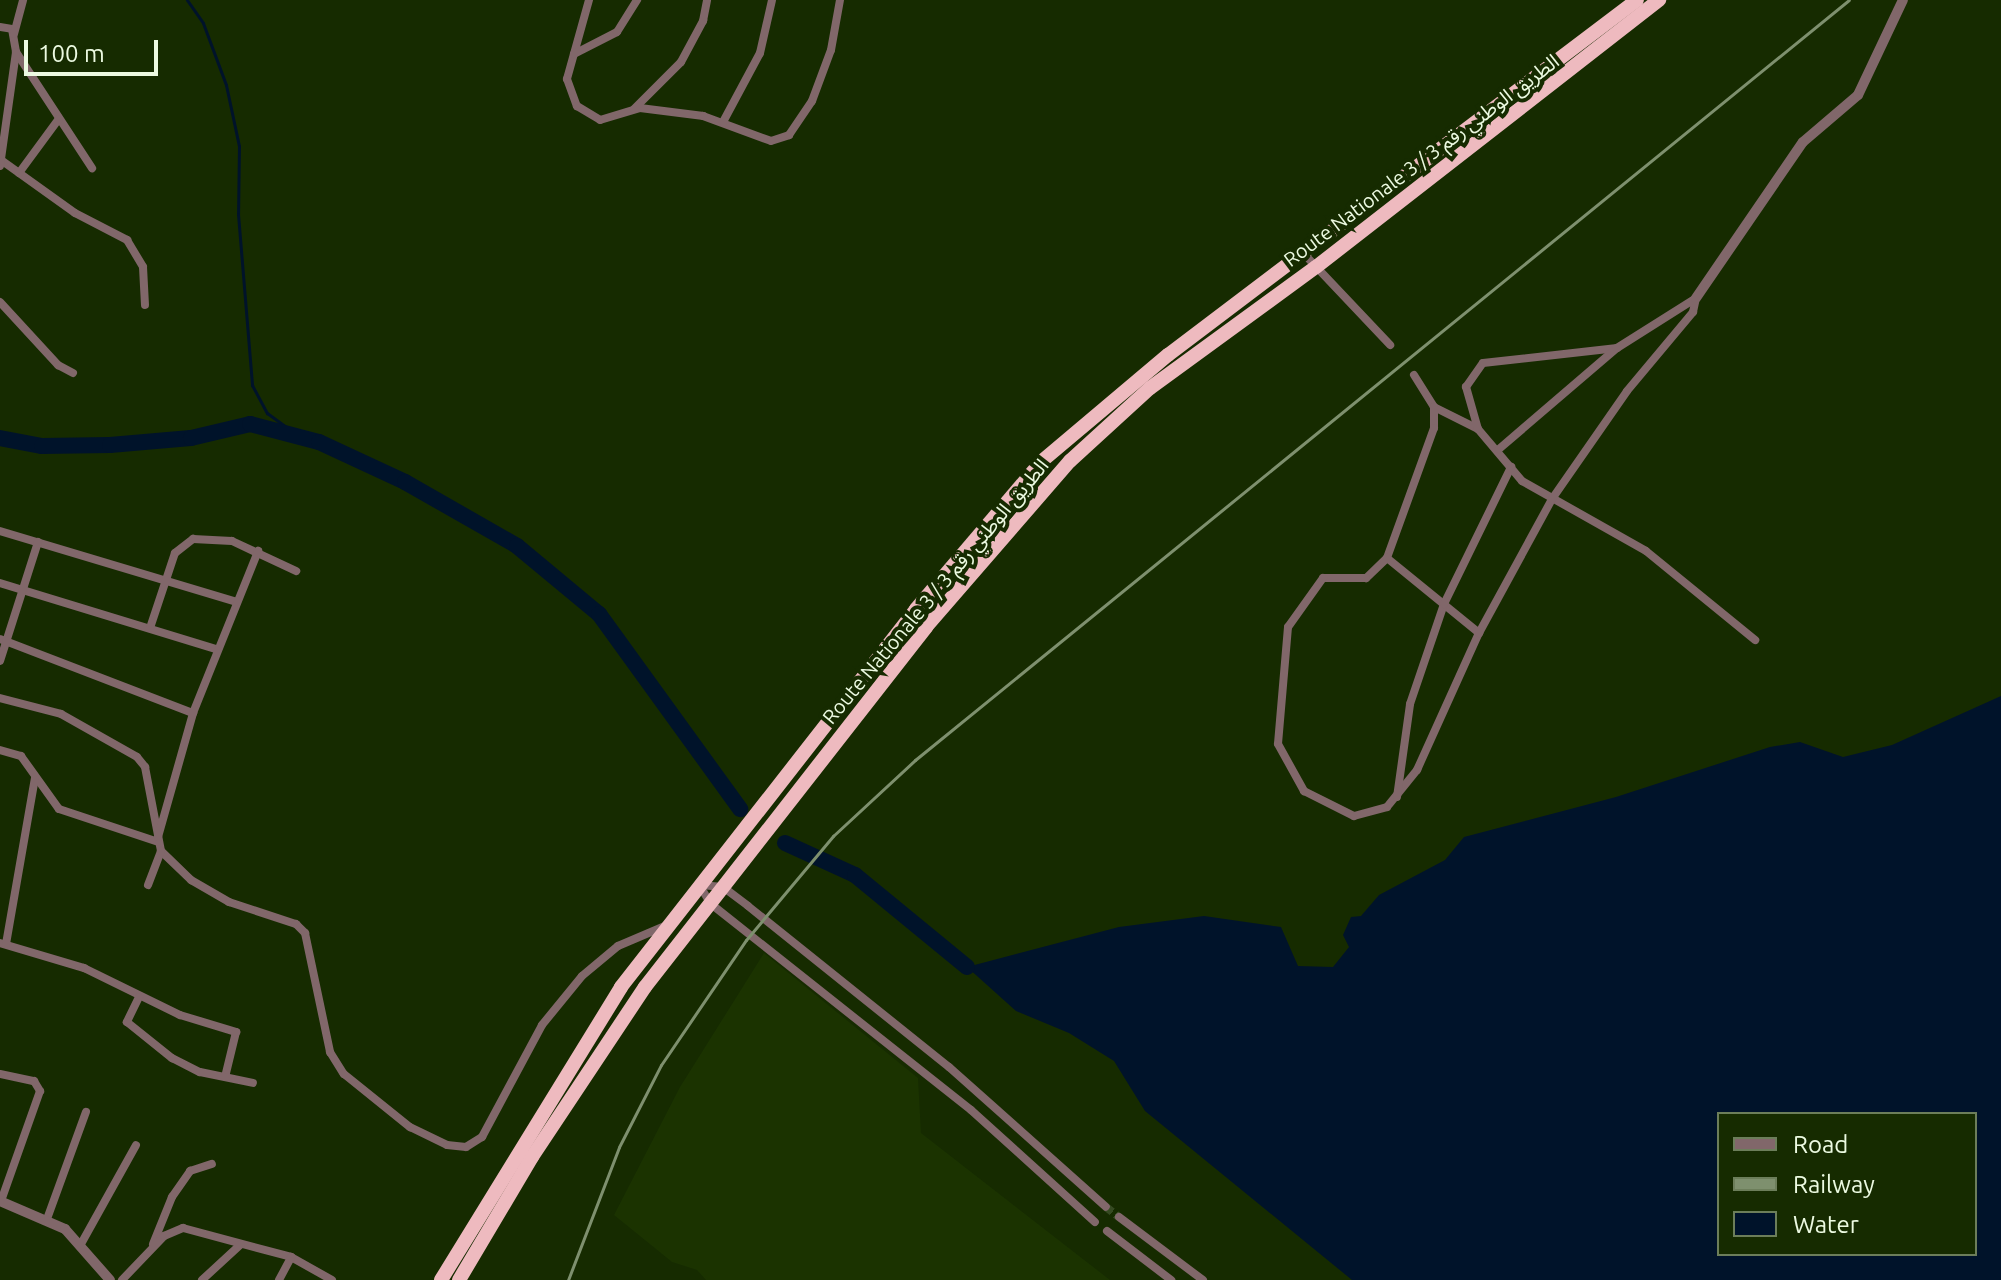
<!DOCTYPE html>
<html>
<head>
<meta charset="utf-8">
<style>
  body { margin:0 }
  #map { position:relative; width:2001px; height:1280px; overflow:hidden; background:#162b00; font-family:Ubuntu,"Noto Sans Arabic",sans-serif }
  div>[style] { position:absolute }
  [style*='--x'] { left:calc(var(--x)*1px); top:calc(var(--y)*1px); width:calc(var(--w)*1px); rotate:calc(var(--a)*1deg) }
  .built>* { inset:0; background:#1b3300 }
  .water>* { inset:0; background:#00132a }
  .stream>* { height:3px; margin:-1.5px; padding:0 1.5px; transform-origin:1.5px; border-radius:1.5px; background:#00132a }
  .river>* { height:16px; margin:-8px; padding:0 8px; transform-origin:8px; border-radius:8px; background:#00132a }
  .minor-tunnel>* { height:8px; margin-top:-4px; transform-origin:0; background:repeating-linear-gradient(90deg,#364a22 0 8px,transparent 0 12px) }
  .minor>* { height:8px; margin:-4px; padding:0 4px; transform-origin:4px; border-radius:4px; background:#81676a }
  .tertiary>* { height:10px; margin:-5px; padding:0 5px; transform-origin:5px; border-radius:5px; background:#81676a }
  .trunk>* { height:14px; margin:-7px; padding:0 7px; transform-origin:7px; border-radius:7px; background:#eebabf }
  .rail>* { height:3px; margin:-1.5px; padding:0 1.5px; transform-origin:1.5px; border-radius:1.5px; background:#7e906e }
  span { translate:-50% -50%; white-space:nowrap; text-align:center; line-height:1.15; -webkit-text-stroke:8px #162b00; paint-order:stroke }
  .street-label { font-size:20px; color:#ecfae1 }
  .legend { position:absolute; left:1717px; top:1112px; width:260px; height:144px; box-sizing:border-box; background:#162b00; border:2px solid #6c7e5a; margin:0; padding:10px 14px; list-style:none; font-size:24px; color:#ecfae1 }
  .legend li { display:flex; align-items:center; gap:16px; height:40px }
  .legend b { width:40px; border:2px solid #6c7e5a }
  .scale { position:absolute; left:24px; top:40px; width:134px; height:36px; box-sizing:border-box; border:4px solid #ecfae1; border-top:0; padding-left:10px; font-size:24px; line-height:28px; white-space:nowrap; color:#ecfae1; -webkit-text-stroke:6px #162b00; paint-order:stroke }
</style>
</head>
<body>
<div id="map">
  <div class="built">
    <i style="clip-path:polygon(764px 953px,918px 1078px,921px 1133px,1110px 1280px,706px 1280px,697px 1270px,672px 1262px,614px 1215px,680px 1087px)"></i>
  </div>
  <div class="water">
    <i style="clip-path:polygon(evenodd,2001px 696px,2001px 1280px,1352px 1280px,1145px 1111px,1114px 1061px,1069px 1033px,1016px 1011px,967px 967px,1119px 927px,1204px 916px,1281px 927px,1298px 966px,1333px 967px,1349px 947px,1343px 935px,1351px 917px,1361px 916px,1379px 895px,1445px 860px,1464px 837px,1616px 797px,1770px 747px,1800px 742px,1843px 757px,1892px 745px,2001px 696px,1719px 1114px,1975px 1114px,1975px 1254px,1719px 1254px,1719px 1114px)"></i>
  </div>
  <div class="stream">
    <i style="--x:187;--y:0;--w:28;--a:55"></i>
    <i style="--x:203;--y:23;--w:66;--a:69.6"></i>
    <i style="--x:226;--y:85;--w:62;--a:78"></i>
    <i style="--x:239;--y:146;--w:68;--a:90.8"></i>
    <i style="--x:238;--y:214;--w:172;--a:85.3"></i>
    <i style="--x:252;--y:385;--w:32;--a:62"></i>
    <i style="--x:267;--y:413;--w:41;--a:36"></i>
  </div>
  <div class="river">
    <i style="--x:0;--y:438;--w:43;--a:10.8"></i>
    <i style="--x:42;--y:446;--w:68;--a:-0.8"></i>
    <i style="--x:110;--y:445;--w:81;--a:-4.9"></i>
    <i style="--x:191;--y:438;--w:61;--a:-13.3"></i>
    <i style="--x:250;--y:424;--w:71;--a:14.6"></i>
    <i style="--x:319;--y:442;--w:95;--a:24.9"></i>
    <i style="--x:405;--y:482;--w:129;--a:29.7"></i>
    <i style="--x:517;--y:546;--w:107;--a:39.7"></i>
    <i style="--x:599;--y:614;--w:241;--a:54.1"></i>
    <i style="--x:785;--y:843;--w:77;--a:24.6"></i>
    <i style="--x:855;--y:875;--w:145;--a:39.4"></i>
  </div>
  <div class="minor-tunnel">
    <i style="--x:1106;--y:1207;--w:16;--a:38"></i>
  </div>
  <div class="minor">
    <i style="--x:589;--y:0;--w:82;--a:105.6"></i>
    <i style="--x:567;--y:79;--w:29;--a:70"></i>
    <i style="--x:577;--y:106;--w:27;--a:31"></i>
    <i style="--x:600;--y:120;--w:42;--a:-16.7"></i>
    <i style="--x:640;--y:108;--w:64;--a:7.2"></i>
    <i style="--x:703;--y:116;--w:72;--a:20.2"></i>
    <i style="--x:771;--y:141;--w:19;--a:-18"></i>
    <i style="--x:789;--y:135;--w:41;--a:-55.9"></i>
    <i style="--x:812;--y:101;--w:54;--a:-69.6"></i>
    <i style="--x:831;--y:50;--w:51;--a:-79.8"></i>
    <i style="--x:0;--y:27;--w:12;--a:9"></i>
    <i style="--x:12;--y:29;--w:23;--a:80"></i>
    <i style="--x:16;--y:52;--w:139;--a:56.8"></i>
    <i style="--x:14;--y:34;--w:35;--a:-75"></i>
    <i style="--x:574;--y:54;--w:48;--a:-27.1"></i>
    <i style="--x:617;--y:32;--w:38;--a:-58"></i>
    <i style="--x:634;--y:109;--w:66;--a:-45"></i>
    <i style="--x:681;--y:62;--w:47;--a:-61.8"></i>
    <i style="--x:703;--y:21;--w:21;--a:-79"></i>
    <i style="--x:723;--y:122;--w:78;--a:-61.8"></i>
    <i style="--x:760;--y:53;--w:54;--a:-77.2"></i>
    <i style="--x:1;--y:160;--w:91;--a:35.6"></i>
    <i style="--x:75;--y:213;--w:59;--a:27.4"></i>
    <i style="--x:127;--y:240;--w:31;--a:59"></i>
    <i style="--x:143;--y:267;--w:38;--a:87"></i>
    <i style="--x:0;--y:166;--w:115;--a:-82"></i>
    <i style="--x:19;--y:173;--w:66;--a:-53.7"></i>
    <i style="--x:1305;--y:255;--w:124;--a:46.6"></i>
    <i style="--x:0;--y:302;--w:86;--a:47.4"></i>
    <i style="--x:58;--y:365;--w:17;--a:28"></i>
    <i style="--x:1414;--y:375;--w:38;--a:58"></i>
    <i style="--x:1434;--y:407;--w:49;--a:26.6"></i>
    <i style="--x:1478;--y:429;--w:68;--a:49.8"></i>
    <i style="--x:1522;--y:481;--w:142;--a:29.4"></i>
    <i style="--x:1646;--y:551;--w:141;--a:39.2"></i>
    <i style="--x:1434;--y:407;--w:21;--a:90"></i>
    <i style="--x:1434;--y:428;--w:138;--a:109.9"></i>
    <i style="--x:1387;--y:558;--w:29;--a:136"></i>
    <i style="--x:1366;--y:578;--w:43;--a:180"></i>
    <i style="--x:1323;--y:578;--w:60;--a:125.5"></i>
    <i style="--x:1288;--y:627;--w:117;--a:94.9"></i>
    <i style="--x:1278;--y:744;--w:54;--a:61"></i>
    <i style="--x:1304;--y:791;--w:56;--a:26.6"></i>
    <i style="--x:1354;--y:816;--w:34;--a:-15"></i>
    <i style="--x:1387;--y:807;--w:48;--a:-51"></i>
    <i style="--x:1417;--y:770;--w:150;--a:-65.7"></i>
    <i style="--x:1479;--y:633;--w:153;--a:-61.4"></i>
    <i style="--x:1552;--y:499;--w:131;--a:-55.2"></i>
    <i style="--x:1627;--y:391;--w:103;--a:-50.1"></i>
    <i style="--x:1693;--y:312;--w:14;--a:-78"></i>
    <i style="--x:1478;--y:429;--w:44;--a:-105.9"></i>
    <i style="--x:1466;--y:387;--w:29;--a:-55"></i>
    <i style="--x:1483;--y:363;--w:135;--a:-6.4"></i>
    <i style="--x:1499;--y:449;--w:155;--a:-40.6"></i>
    <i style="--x:1617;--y:348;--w:93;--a:-32.3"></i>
    <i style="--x:0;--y:531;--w:246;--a:16.7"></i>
    <i style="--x:1387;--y:558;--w:119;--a:39.2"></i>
    <i style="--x:0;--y:583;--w:226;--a:17"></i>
    <i style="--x:150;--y:628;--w:79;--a:-71.6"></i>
    <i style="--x:175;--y:553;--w:23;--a:-38"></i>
    <i style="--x:193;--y:539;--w:39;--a:3"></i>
    <i style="--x:232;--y:541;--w:71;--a:25.1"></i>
    <i style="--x:0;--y:639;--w:207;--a:21"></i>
    <i style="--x:0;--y:661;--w:125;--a:-72.3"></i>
    <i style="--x:0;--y:698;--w:63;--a:14.7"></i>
    <i style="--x:61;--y:714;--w:87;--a:29.5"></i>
    <i style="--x:137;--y:757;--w:13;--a:51"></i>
    <i style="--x:145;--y:767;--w:86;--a:79.2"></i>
    <i style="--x:161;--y:851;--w:42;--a:44"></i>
    <i style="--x:191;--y:880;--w:44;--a:30.1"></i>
    <i style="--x:229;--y:902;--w:71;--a:18.2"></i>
    <i style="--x:296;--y:924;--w:13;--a:45"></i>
    <i style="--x:305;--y:933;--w:122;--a:78.1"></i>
    <i style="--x:330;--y:1052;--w:26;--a:58"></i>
    <i style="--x:344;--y:1074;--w:85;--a:38.8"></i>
    <i style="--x:410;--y:1127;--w:41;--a:25.9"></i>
    <i style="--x:447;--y:1145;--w:19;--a:6"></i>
    <i style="--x:466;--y:1147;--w:19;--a:-32"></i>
    <i style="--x:482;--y:1137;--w:127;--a:-61.8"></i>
    <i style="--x:542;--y:1025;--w:63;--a:-50.8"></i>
    <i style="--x:582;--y:976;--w:47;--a:-39.8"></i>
    <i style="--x:618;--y:946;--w:51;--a:-23.1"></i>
    <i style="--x:0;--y:750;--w:22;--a:16"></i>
    <i style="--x:21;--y:756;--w:65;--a:54.4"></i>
    <i style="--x:59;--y:809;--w:104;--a:18.4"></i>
    <i style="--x:1397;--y:797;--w:94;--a:-82"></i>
    <i style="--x:1410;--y:704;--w:106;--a:-71.2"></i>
    <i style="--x:1444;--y:604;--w:153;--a:-63.9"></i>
    <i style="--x:158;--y:837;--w:129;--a:-74.2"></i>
    <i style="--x:193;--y:713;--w:175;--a:-68.1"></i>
    <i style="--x:148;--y:885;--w:36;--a:-69"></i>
    <i style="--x:701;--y:885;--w:22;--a:5"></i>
    <i style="--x:723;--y:887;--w:31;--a:37"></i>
    <i style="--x:748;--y:906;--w:258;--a:38.7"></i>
    <i style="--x:949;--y:1067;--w:210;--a:41.7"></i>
    <i style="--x:700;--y:886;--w:21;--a:59"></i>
    <i style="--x:711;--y:904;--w:332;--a:38.4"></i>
    <i style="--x:971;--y:1110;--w:167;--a:42.1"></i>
    <i style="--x:0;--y:943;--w:88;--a:16.6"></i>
    <i style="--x:84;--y:968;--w:107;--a:26.1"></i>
    <i style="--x:180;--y:1015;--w:59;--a:16.9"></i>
    <i style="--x:236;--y:1032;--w:46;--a:103.7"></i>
    <i style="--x:6;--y:944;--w:169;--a:-80.1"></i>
    <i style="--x:139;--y:997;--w:28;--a:116"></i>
    <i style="--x:127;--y:1022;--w:58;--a:38.7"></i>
    <i style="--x:172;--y:1058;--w:31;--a:27"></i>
    <i style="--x:200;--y:1072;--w:54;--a:11.7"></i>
    <i style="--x:0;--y:1074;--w:35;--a:12"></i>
    <i style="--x:34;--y:1081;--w:12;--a:59"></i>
    <i style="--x:40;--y:1091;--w:117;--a:109.5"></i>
    <i style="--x:1119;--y:1217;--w:105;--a:36.9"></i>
    <i style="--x:47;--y:1219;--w:114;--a:-70"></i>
    <i style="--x:1107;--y:1231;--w:81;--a:37.4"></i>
    <i style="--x:81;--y:1244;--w:113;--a:-60.9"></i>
    <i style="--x:153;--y:1244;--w:51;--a:-68"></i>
    <i style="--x:172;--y:1197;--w:32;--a:-55"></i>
    <i style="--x:190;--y:1171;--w:23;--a:-18"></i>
    <i style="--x:122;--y:1280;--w:61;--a:-46.3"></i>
    <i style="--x:164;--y:1236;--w:21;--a:-23"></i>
    <i style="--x:183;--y:1228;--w:112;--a:15"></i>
    <i style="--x:291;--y:1257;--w:47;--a:29.3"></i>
    <i style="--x:202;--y:1280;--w:52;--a:-42.6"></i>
    <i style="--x:279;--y:1280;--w:26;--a:-62"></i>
  </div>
  <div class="tertiary">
    <i style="--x:1696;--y:298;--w:189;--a:-55.6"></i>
    <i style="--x:1803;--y:142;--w:72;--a:-40.5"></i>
    <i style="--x:1858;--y:95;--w:105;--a:-64.7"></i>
    <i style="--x:0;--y:1201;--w:71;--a:23.3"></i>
    <i style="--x:65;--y:1229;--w:68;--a:48.6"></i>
  </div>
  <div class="trunk">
    <i style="--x:441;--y:1280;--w:344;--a:-58.4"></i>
    <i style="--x:621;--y:987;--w:479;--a:-52"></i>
    <i style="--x:916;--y:609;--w:194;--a:-49.6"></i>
    <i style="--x:1042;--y:461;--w:165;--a:-40.1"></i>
    <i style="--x:1168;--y:355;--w:588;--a:-37.12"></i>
    <i style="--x:459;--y:1280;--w:143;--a:-59.3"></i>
    <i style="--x:532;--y:1157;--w:204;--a:-56.4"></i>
    <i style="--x:645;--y:987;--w:457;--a:-52"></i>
    <i style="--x:926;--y:627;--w:220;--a:-49.1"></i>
    <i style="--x:1070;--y:461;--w:108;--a:-42.4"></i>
    <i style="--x:1150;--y:388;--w:205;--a:-36.1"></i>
    <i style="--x:1316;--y:267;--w:435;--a:-37.9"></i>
  </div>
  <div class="rail">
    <i style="--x:568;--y:1280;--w:142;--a:-69"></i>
    <i style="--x:619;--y:1147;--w:92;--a:-62.9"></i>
    <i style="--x:661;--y:1065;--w:151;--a:-55.8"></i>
    <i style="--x:746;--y:940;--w:136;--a:-50.1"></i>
    <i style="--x:833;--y:836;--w:112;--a:-42.8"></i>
    <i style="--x:915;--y:760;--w:1204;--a:-39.14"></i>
  </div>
  <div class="street-label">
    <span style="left:1421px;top:160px;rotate:-37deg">Route Nationale 3 / الطريق الوطني رقم 3</span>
    <span style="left:935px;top:591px;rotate:-50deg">Route Nationale 3 / الطريق الوطني رقم 3</span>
  </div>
  <ul class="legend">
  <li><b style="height:10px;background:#81676a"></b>Road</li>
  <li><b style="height:10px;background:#7e906e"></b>Railway</li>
  <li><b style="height:22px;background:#00132a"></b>Water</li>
  </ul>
  <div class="scale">100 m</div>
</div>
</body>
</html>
